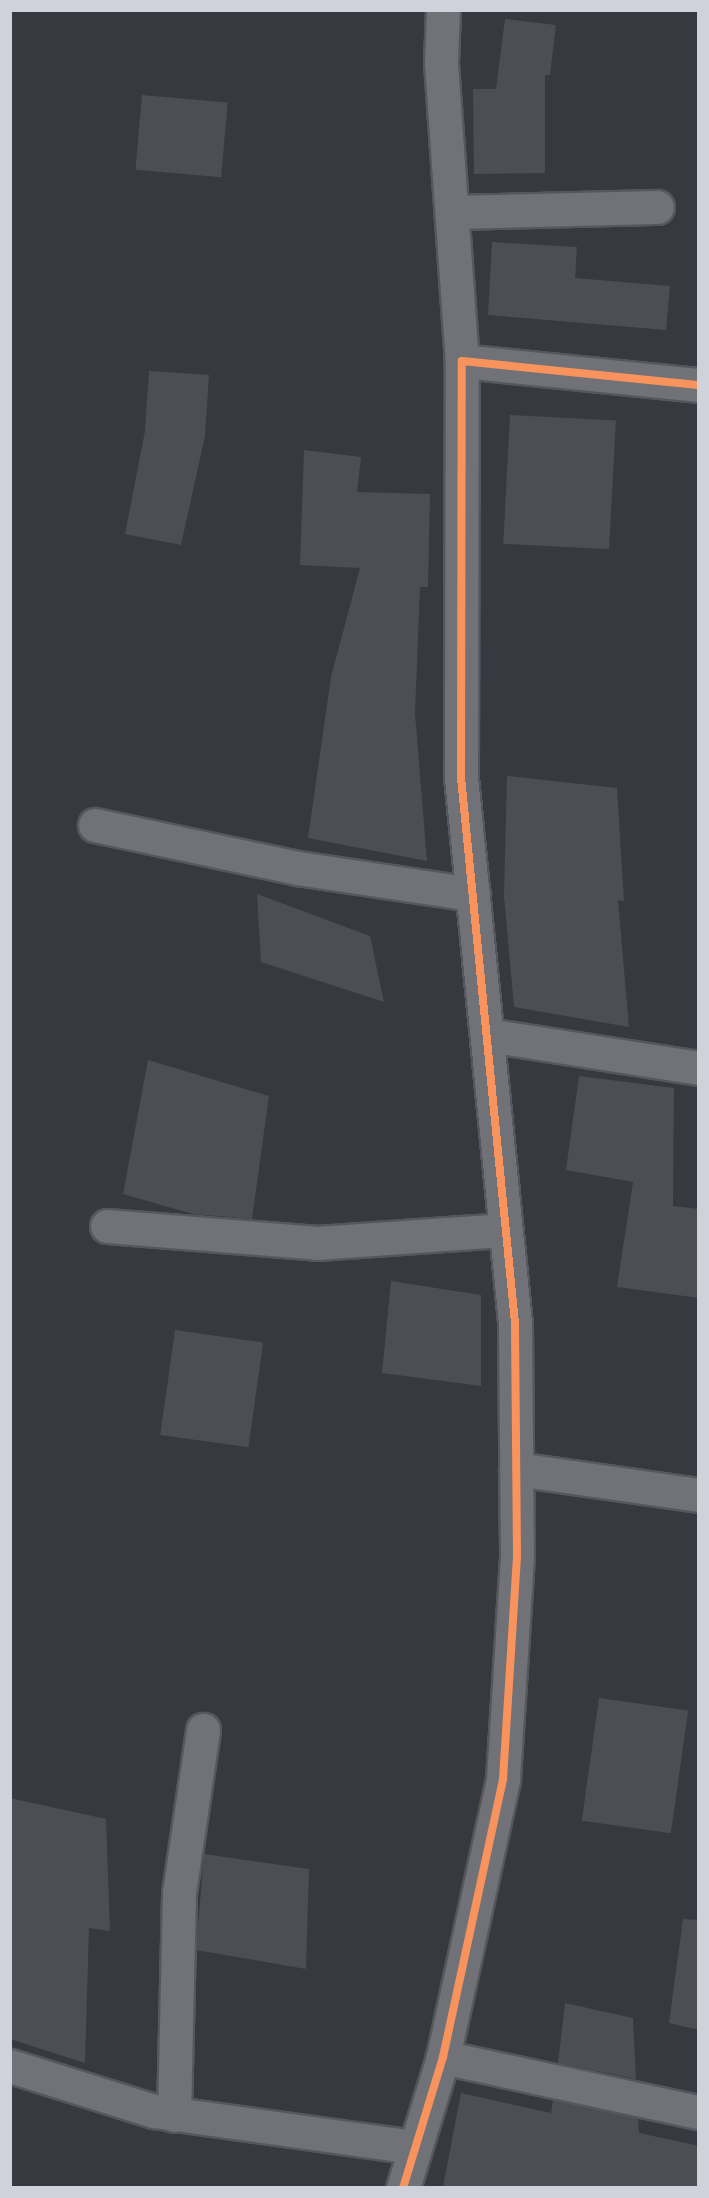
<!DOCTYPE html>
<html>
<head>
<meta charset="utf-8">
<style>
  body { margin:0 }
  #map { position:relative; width:709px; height:2198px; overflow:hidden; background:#363940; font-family:Raleway,sans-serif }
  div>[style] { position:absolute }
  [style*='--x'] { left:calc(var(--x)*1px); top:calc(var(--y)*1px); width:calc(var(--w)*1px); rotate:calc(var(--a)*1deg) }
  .building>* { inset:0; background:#4c4e53; transform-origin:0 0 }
  .roads { filter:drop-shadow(2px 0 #55575d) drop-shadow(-2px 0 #55575d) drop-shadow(0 2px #55575d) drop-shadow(0 -2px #55575d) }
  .minor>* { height:33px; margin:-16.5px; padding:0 16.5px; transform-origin:16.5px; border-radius:16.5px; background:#707277 }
  .cycleway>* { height:8px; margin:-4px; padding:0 4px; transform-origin:4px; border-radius:4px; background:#f8935d }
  span { translate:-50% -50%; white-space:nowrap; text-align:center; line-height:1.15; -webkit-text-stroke:5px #1d1f24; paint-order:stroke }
  .frame { position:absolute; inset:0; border:12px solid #cfd2da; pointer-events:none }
</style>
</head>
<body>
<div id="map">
  <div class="building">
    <i style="clip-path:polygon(505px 19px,556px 25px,550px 75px,545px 75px,545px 173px,474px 174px,473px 89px,496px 89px)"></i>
    <i style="left:142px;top:95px;width:86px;height:75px;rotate:5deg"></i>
    <i style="clip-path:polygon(492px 242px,577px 247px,575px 278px,670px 286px,666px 330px,488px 315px)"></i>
    <i style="clip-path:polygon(149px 371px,209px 375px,205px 436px,181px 545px,125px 534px,145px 431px)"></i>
    <i style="left:510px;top:415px;width:106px;height:129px;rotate:3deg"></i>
    <i style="clip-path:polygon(304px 450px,361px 457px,357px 492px,430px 494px,428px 587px,420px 587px,415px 713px,427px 861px,308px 838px,331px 677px,360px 568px,300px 565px)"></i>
    <i style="clip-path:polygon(507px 776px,617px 788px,624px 901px,618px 900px,629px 1027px,514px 1007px,504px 896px)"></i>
    <i style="clip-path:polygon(257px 894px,370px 936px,384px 1002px,261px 962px)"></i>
    <i style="clip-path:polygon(148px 1060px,269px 1096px,252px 1219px,193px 1214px,123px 1194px)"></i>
    <i style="clip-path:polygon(579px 1076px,674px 1088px,673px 1206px,699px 1209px,699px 1298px,617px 1287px,633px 1182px,566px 1170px)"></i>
    <i style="clip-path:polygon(391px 1281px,481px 1295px,481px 1386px,382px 1373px)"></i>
    <i style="left:175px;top:1330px;width:89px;height:106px;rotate:8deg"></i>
    <i style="left:599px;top:1698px;width:90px;height:124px;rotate:8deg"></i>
    <i style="clip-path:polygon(10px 1798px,106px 1819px,110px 1931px,89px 1928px,85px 2063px,10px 2039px)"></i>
    <i style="clip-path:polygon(204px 1854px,309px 1869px,306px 1969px,196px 1950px)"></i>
    <i style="clip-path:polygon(683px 1919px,699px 1920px,699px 2030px,669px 2023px)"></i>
    <i style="clip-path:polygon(565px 2003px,633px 2018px,636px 2079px,558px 2063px)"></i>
    <i style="clip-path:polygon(461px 2093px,551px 2113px,553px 2100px,638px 2118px,639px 2133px,699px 2146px,699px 2187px,443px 2187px)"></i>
  </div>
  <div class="roads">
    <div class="minor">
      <i style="--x:443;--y:10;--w:53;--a:92.2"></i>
      <i style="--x:441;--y:63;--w:299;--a:86"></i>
      <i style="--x:453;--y:212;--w:204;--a:-1.4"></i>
      <i style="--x:95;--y:825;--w:208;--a:12"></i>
      <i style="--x:298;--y:868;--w:177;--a:8.5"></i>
      <i style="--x:488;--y:1035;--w:213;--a:8.9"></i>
      <i style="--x:107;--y:1226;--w:211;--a:4.6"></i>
      <i style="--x:317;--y:1243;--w:185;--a:-4"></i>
      <i style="--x:516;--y:1469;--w:184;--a:8.1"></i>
      <i style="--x:443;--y:2057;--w:261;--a:12.2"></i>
      <i style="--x:10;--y:2066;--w:151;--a:17.4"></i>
      <i style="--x:154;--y:2111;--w:261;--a:7.9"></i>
      <i style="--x:174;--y:2115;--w:222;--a:-88.7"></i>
      <i style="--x:179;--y:1893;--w:165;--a:-81.6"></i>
      <i style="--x:403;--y:2188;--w:137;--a:-73"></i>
      <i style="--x:443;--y:2057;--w:284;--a:-77.8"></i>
      <i style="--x:503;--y:1779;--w:224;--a:-86.4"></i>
      <i style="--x:517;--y:1555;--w:232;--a:-90.5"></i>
      <i style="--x:515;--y:1323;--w:549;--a:-95.65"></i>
      <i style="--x:461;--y:777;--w:416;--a:-89.9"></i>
      <i style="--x:462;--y:361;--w:237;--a:5.8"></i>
    </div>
  </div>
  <div class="cycleway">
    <i style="--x:403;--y:2188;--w:137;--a:-73"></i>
    <i style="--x:443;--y:2057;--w:284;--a:-77.8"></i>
    <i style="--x:503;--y:1779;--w:224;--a:-86.4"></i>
    <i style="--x:517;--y:1555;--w:232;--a:-90.5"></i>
    <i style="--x:515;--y:1323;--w:549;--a:-95.65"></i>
    <i style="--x:461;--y:777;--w:416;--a:-89.9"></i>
    <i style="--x:462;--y:361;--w:237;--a:5.8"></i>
  </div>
  <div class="frame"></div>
</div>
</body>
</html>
